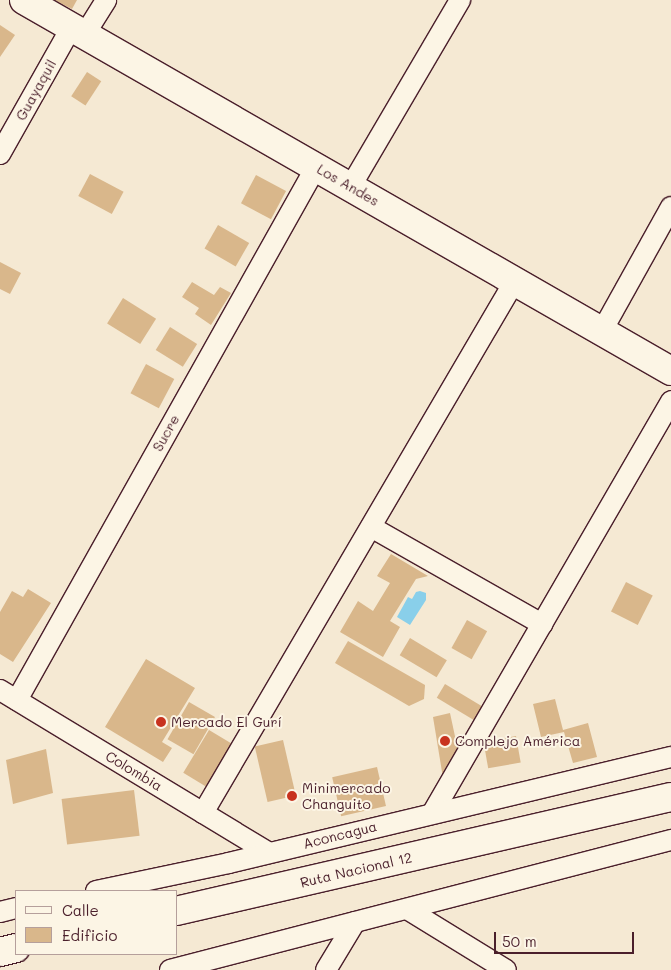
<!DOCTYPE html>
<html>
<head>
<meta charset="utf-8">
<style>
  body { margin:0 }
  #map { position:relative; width:671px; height:970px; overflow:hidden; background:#f5e9d3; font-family:Mali,sans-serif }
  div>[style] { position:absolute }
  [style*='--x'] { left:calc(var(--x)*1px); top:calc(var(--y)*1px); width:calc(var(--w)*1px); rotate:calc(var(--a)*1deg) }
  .water>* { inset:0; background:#89cfea }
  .building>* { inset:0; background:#d9b78b; transform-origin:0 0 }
  .roads { filter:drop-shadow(1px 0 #4a1f2b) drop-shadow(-1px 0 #4a1f2b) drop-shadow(0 1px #4a1f2b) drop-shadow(0 -1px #4a1f2b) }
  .minor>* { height:20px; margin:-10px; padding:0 10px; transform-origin:10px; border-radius:10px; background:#fcf5e5 }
  .secondary>* { height:28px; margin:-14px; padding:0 14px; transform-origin:14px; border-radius:14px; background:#fcf5e5 }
  .trunk>* { height:28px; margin:-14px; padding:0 14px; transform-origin:14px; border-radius:14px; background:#fcf5e5 }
  .dots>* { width:14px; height:14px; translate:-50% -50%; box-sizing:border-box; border:2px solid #fcf5e5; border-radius:50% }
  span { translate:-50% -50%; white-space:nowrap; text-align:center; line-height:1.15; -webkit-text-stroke:4px #fcf5e5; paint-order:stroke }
  .street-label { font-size:14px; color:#4a1f2b }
  .poi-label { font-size:14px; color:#4a1f2b }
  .left { translate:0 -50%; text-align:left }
  .legend { position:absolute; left:15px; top:890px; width:162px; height:65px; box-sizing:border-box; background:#fcf5e5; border:1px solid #b59f9b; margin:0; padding:6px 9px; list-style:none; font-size:15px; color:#4a1f2b }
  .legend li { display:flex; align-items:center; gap:10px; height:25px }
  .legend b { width:25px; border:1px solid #b59f9b }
  .scale { position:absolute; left:494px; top:932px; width:140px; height:22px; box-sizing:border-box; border:2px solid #4a1f2b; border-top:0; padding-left:6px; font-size:15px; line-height:18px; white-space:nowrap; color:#4a1f2b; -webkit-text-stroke:4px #fcf5e5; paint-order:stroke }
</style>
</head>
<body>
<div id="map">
  <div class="water">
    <i style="clip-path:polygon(420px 591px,426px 593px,426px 600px,410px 625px,397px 617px,408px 597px,412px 599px,416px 592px)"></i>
  </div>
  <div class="building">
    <i style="clip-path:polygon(54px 0,77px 0,72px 9px)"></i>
    <i style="clip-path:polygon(0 25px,15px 35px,0 57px)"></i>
    <i style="left:87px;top:72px;width:17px;height:29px;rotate:33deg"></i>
    <i style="left:90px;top:174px;width:38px;height:25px;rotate:28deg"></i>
    <i style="left:256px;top:175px;width:34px;height:32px;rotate:28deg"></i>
    <i style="left:218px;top:225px;width:36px;height:27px;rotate:30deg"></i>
    <i style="clip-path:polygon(0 262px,21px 273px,10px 294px,0 289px)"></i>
    <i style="clip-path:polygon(192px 282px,214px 295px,220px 287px,231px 293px,211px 325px,195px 314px,199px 308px,182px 297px)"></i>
    <i style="left:123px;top:298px;width:39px;height:30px;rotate:32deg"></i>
    <i style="left:170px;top:327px;width:32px;height:27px;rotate:32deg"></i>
    <i style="left:146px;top:364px;width:32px;height:33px;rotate:28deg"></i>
    <i style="clip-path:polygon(391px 554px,428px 576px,416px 579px,390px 621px,400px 627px,383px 657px,340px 632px,358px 601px,373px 611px,390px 583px,377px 576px)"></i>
    <i style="left:626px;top:582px;width:30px;height:33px;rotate:27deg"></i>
    <i style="clip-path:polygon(28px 589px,51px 603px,13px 662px,0 654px,0 612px,12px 591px,23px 597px)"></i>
    <i style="left:467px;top:620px;width:23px;height:32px;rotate:29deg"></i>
    <i style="left:410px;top:638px;width:43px;height:20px;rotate:31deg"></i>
    <i style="clip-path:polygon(348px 641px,425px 685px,424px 699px,409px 706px,335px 663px)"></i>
    <i style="clip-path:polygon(146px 659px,195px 688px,162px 742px,172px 748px,163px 762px,105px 727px)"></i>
    <i style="left:445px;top:684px;width:47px;height:16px;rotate:31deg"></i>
    <i style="clip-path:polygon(555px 699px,563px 730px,588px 723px,597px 757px,573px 763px,564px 732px,541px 737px,533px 704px)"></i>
    <i style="left:189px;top:702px;width:30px;height:43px;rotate:30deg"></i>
    <i style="clip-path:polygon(450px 713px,459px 755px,443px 778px,433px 717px)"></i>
    <i style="left:209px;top:730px;width:35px;height:50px;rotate:31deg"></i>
    <i style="left:516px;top:736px;width:27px;height:33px;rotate:80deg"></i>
    <i style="left:283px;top:740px;width:57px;height:29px;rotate:77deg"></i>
    <i style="clip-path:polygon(46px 749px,53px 793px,13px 804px,6px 760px)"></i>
    <i style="left:377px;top:767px;width:40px;height:46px;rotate:77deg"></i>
    <i style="left:134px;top:790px;width:46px;height:73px;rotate:83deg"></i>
  </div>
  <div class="roads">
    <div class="minor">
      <i style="--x:85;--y:34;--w:40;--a:-58"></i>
      <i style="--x:0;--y:154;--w:147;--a:-60.6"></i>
      <i style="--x:351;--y:186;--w:216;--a:-59.6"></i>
      <i style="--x:602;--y:331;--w:142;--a:-60.9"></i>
      <i style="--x:371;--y:527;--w:197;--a:29.6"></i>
      <i style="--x:0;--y:690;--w:312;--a:31.2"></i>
      <i style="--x:17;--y:700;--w:611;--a:-60.71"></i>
      <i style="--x:433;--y:812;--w:475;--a:-59.9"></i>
      <i style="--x:203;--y:813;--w:615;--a:-59.64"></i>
      <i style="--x:96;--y:891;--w:136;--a:-11.9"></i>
      <i style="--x:229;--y:863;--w:455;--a:-13.5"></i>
      <i style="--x:407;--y:909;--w:116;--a:31.6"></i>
      <i style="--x:0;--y:912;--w:16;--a:-14"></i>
      <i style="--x:170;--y:970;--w:518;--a:-14.55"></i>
      <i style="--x:326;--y:970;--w:56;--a:-58.9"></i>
    </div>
    <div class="secondary">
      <i style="--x:24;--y:0;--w:746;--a:29.83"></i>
    </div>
    <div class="trunk">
      <i style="--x:176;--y:911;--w:508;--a:-12.97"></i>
      <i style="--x:0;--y:952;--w:16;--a:-14"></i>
    </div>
  </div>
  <div class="dots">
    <i style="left:161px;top:722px;background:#c8321e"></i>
    <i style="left:445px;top:741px;background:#c8321e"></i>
    <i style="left:292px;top:796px;background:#c8321e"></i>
  </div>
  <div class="street-label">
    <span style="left:36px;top:90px;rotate:-61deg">Guayaquil</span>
    <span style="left:348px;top:185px;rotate:30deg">Los Andes</span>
    <span style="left:166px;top:433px;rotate:-61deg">Sucre</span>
    <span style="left:134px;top:771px;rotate:31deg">Colombia</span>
    <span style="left:340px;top:835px;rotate:-14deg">Aconcagua</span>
    <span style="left:356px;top:870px;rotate:-13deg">Ruta Nacional 12</span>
  </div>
  <div class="poi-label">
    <span class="left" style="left:171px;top:722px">Mercado El Gurí</span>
    <span class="left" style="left:455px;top:741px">Complejo América</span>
    <span class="left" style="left:302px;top:796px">Minimercado<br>Changuito</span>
  </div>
  <ul class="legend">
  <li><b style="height:6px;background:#fcf5e5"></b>Calle</li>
  <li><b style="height:14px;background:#d9b78b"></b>Edificio</li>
  </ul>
  <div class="scale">50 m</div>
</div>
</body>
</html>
